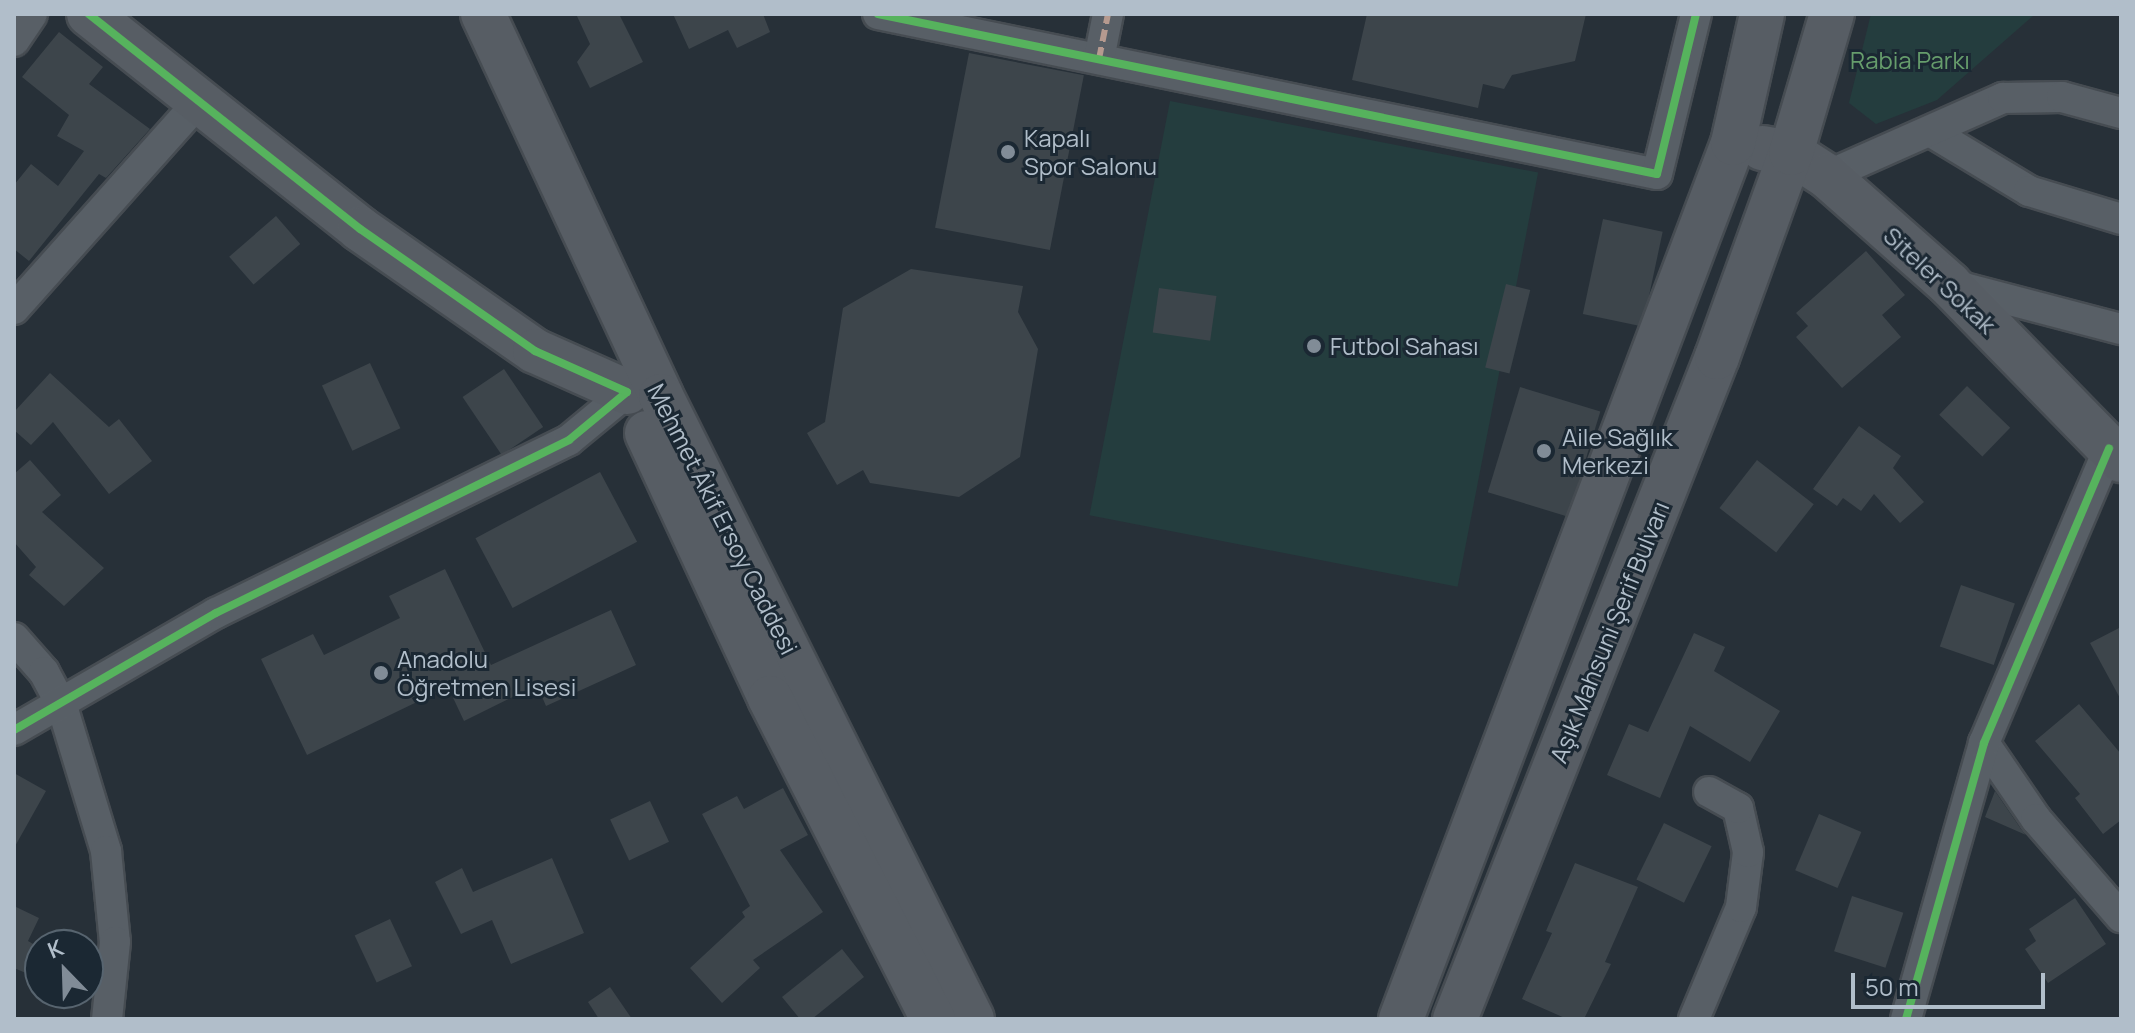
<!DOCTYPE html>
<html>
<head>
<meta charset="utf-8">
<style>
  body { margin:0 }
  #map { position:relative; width:2135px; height:1033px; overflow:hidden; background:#273038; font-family:Manrope,sans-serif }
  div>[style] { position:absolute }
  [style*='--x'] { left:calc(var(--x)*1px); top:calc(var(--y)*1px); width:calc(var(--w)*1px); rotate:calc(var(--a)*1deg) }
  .green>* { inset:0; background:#243d3e; transform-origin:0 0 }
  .building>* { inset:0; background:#3d454b; transform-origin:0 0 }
  .roads { filter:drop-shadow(2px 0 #464c52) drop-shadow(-2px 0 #464c52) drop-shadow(0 2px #464c52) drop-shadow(0 -2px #464c52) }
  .street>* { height:30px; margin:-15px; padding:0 15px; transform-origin:15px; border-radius:15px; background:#585f66 }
  .secondary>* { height:44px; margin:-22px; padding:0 22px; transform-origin:22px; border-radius:22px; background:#575d64 }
  .quiet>* { height:6px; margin-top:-3px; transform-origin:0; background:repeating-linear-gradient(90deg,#b69a8f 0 12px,transparent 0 18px) }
  .cycleway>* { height:8px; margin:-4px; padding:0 4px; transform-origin:4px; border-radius:4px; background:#56b35d }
  .dots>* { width:22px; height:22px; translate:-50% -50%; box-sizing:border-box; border:4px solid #1b2833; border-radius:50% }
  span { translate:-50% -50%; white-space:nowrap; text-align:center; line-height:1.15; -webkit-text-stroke:6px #1b2833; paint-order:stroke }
  .park-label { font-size:24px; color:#669d6c }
  .poi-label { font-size:24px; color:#b1beca }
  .left { translate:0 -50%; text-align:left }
  .street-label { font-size:24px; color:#b1beca }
  .frame { position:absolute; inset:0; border:16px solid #b1beca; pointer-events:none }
  .north { position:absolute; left:24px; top:929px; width:80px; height:80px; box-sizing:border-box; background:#1b2833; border:2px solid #57646f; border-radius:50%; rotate:337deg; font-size:22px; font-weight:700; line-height:32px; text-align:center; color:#b1beca }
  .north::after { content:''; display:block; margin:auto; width:28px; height:36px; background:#818c97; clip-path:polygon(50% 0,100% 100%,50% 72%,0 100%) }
  .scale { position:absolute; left:1851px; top:973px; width:194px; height:36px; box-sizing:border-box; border:4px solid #b1beca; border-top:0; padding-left:10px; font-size:24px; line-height:28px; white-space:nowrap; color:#b1beca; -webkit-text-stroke:6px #1b2833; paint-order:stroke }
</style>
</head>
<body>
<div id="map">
  <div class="green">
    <i style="clip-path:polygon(1871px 14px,2035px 14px,1937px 100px,1876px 124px,1849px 103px)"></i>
    <i style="left:1170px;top:101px;width:375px;height:422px;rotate:11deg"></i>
  </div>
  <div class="building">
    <i style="clip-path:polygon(576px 14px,619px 14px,643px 62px,590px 88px,577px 62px,590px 44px)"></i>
    <i style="clip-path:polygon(673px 14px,763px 14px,770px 32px,737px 48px,728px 30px,689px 49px)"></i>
    <i style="clip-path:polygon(1367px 14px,1586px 14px,1575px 61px,1512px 75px,1504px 89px,1483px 84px,1478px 108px,1352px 80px)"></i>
    <i style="clip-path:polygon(59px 32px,103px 67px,89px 84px,150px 129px,106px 178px,99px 174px,29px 261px,14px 249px,14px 185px,31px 164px,58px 186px,84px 151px,57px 136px,69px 115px,22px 77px)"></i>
    <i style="left:969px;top:53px;width:117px;height:178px;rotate:11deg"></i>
    <i style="left:276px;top:216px;width:37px;height:62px;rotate:49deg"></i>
    <i style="left:1603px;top:219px;width:61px;height:97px;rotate:12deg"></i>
    <i style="clip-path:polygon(1866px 251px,1905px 295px,1882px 315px,1901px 337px,1842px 388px,1796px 337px,1808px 326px,1796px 313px)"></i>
    <i style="clip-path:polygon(911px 269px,1023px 286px,1018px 312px,1038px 349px,1020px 457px,959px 497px,870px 483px,863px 470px,837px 485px,807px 433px,825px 422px,843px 308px)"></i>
    <i style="left:1506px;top:284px;width:25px;height:86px;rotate:14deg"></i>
    <i style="left:1159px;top:288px;width:58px;height:45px;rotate:8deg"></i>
    <i style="left:370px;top:363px;width:72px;height:53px;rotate:65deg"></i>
    <i style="left:504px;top:369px;width:70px;height:50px;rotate:56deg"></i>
    <i style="clip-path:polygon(50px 373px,109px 427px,119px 419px,152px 461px,109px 494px,53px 422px,31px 445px,14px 430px,14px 412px)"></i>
    <i style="left:1967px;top:386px;width:60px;height:40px;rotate:44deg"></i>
    <i style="left:1520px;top:387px;width:84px;height:110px;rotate:17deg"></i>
    <i style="clip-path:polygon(1859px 426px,1901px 456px,1893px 468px,1924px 502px,1900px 523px,1874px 494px,1861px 511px,1843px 498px,1837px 506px,1813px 489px)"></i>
    <i style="clip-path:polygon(30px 460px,61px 495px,42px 512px,104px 568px,64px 606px,29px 575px,36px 567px,14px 542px,14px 474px)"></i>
    <i style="left:1757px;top:460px;width:72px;height:61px;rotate:38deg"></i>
    <i style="left:600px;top:472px;width:79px;height:141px;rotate:62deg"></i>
    <i style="clip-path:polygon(445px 569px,491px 665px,611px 610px,636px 665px,546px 706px,537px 685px,464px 721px,448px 687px,307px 755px,261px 659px,313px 634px,324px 655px,400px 618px,389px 596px)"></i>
    <i style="left:1961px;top:585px;width:57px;height:65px;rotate:19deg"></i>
    <i style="clip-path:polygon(2121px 627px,2121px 700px,2090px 643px)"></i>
    <i style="clip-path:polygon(1694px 633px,1725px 647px,1714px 671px,1780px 711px,1750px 762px,1690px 726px,1660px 798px,1607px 775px,1629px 724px,1648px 732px)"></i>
    <i style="clip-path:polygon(2079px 704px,2121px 754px,2121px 820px,2103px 834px,2075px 798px,2080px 794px,2035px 741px)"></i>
    <i style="clip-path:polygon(14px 773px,46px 791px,14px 848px)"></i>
    <i style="clip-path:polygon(783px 788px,808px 835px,780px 850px,823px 912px,753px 960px,760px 968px,722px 1003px,690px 968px,745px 917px,742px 912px,750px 906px,702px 814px,737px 796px,744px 809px)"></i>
    <i style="clip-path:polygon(1995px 791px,2021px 829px,2026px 835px,1985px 817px)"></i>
    <i style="left:650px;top:801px;width:45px;height:44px;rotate:65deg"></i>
    <i style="left:1819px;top:814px;width:46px;height:61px;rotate:23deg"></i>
    <i style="left:1664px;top:823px;width:53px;height:63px;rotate:26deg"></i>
    <i style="clip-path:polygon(552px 858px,584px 933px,511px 964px,492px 920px,461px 934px,435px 882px,462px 868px,473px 892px)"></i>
    <i style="clip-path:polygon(1575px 863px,1638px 887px,1605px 962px,1611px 964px,1584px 1019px,1567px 1019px,1522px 999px,1552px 933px,1546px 931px)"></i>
    <i style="left:1852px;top:896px;width:54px;height:58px;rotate:18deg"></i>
    <i style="clip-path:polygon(2075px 898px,2106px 944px,2048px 983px,2025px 949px,2036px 941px,2029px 929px)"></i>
    <i style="clip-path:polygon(14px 906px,39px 918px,28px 941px,40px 948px,40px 979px,14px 968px)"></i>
    <i style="left:390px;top:919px;width:52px;height:39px;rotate:65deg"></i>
    <i style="clip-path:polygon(842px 949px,864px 977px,812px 1019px,800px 1019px,782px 997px)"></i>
    <i style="clip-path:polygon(610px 987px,632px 1019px,599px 1019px,588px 1002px)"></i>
  </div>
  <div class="roads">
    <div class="street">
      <i style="--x:878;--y:14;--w:795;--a:11.61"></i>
      <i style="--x:1657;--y:174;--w:165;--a:-76.3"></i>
      <i style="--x:14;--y:41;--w:32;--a:-56"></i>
      <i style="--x:1099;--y:59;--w:46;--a:-78.7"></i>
      <i style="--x:1933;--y:133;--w:112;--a:31.1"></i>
      <i style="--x:2029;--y:191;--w:96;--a:16.9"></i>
      <i style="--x:1827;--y:176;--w:193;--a:-23.9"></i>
      <i style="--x:2003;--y:98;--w:59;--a:-1"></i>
      <i style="--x:2062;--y:97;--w:61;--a:15.2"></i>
      <i style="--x:1953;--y:285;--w:174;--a:14.7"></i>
      <i style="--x:14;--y:309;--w:278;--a:-48.3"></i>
      <i style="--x:14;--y:638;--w:45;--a:48.6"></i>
      <i style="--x:44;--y:672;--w:38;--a:62"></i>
      <i style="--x:62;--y:706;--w:152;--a:73.1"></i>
      <i style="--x:106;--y:851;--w:91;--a:84.4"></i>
      <i style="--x:115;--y:942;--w:77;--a:95.9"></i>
      <i style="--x:14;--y:730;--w:233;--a:-30.1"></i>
      <i style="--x:216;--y:613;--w:393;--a:-26.1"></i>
      <i style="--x:569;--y:440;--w:75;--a:-39.6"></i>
      <i style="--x:1984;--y:743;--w:92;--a:55.6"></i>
      <i style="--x:2036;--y:819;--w:130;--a:49.1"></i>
      <i style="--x:1694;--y:1019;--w:121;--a:-67.2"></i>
      <i style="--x:1741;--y:907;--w:55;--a:-82.7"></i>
      <i style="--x:1748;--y:852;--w:45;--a:-102.8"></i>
      <i style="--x:1738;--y:808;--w:33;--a:-151"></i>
      <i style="--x:1906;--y:1019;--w:287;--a:-74.2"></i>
      <i style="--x:1984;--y:743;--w:320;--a:-67"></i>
    </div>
    <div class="secondary">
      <i style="--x:89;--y:14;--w:346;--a:38.4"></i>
      <i style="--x:360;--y:229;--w:213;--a:34.9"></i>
      <i style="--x:535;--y:351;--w:101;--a:24"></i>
      <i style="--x:483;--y:14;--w:421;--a:65"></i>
      <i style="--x:661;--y:396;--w:696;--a:63.47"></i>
      <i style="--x:1762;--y:148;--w:29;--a:10"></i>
      <i style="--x:1791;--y:153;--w:43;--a:32.6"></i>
      <i style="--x:1827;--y:176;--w:163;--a:41.5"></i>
      <i style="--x:1949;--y:284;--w:246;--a:45.7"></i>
      <i style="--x:647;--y:433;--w:292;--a:65.1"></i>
      <i style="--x:770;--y:698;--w:360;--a:63.1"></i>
      <i style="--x:1401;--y:1019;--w:937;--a:-69.24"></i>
      <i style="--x:1733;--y:143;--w:132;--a:-77.3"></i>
      <i style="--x:1455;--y:1019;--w:712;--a:-68.41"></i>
      <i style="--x:1717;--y:357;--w:217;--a:-70.1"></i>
      <i style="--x:1791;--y:153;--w:145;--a:-73.6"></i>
    </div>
  </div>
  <div class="quiet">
    <i style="--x:1099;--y:59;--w:46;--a:-78.7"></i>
  </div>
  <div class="cycleway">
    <i style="--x:878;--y:14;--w:795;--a:11.61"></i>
    <i style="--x:1657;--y:174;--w:165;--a:-76.3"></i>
    <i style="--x:14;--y:730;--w:233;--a:-30.1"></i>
    <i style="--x:216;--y:613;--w:393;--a:-26.1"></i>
    <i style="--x:569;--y:440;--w:75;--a:-39.6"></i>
    <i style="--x:627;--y:392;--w:101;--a:-156"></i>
    <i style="--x:535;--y:351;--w:213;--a:-145.1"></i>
    <i style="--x:360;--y:229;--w:346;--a:-141.6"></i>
    <i style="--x:1906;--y:1019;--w:287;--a:-74.2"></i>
    <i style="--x:1984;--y:743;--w:320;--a:-67"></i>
  </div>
  <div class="dots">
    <i style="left:1008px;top:152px;background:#818c97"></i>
    <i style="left:1314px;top:346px;background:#818c97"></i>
    <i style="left:1544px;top:451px;background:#818c97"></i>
    <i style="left:381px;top:673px;background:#818c97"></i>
  </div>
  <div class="park-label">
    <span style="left:1910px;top:60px">Rabia Parkı</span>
  </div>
  <div class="poi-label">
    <span class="left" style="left:1024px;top:152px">Kapalı<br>Spor Salonu</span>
    <span class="left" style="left:1330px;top:346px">Futbol Sahası</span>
    <span class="left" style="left:1562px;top:451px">Aile Sağlık<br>Merkezi</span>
    <span class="left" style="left:397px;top:673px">Anadolu<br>Öğretmen Lisesi</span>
  </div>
  <div class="street-label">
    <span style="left:1940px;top:280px;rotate:43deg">Siteler Sokak</span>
    <span style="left:723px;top:519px;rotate:63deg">Mehmet Âkif Ersoy Caddesi</span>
    <span style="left:1609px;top:632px;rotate:-68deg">Aşık Mahsuni Şerif Bulvarı</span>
  </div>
  <div class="frame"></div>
  <div class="north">K</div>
  <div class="scale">50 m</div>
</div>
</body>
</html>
